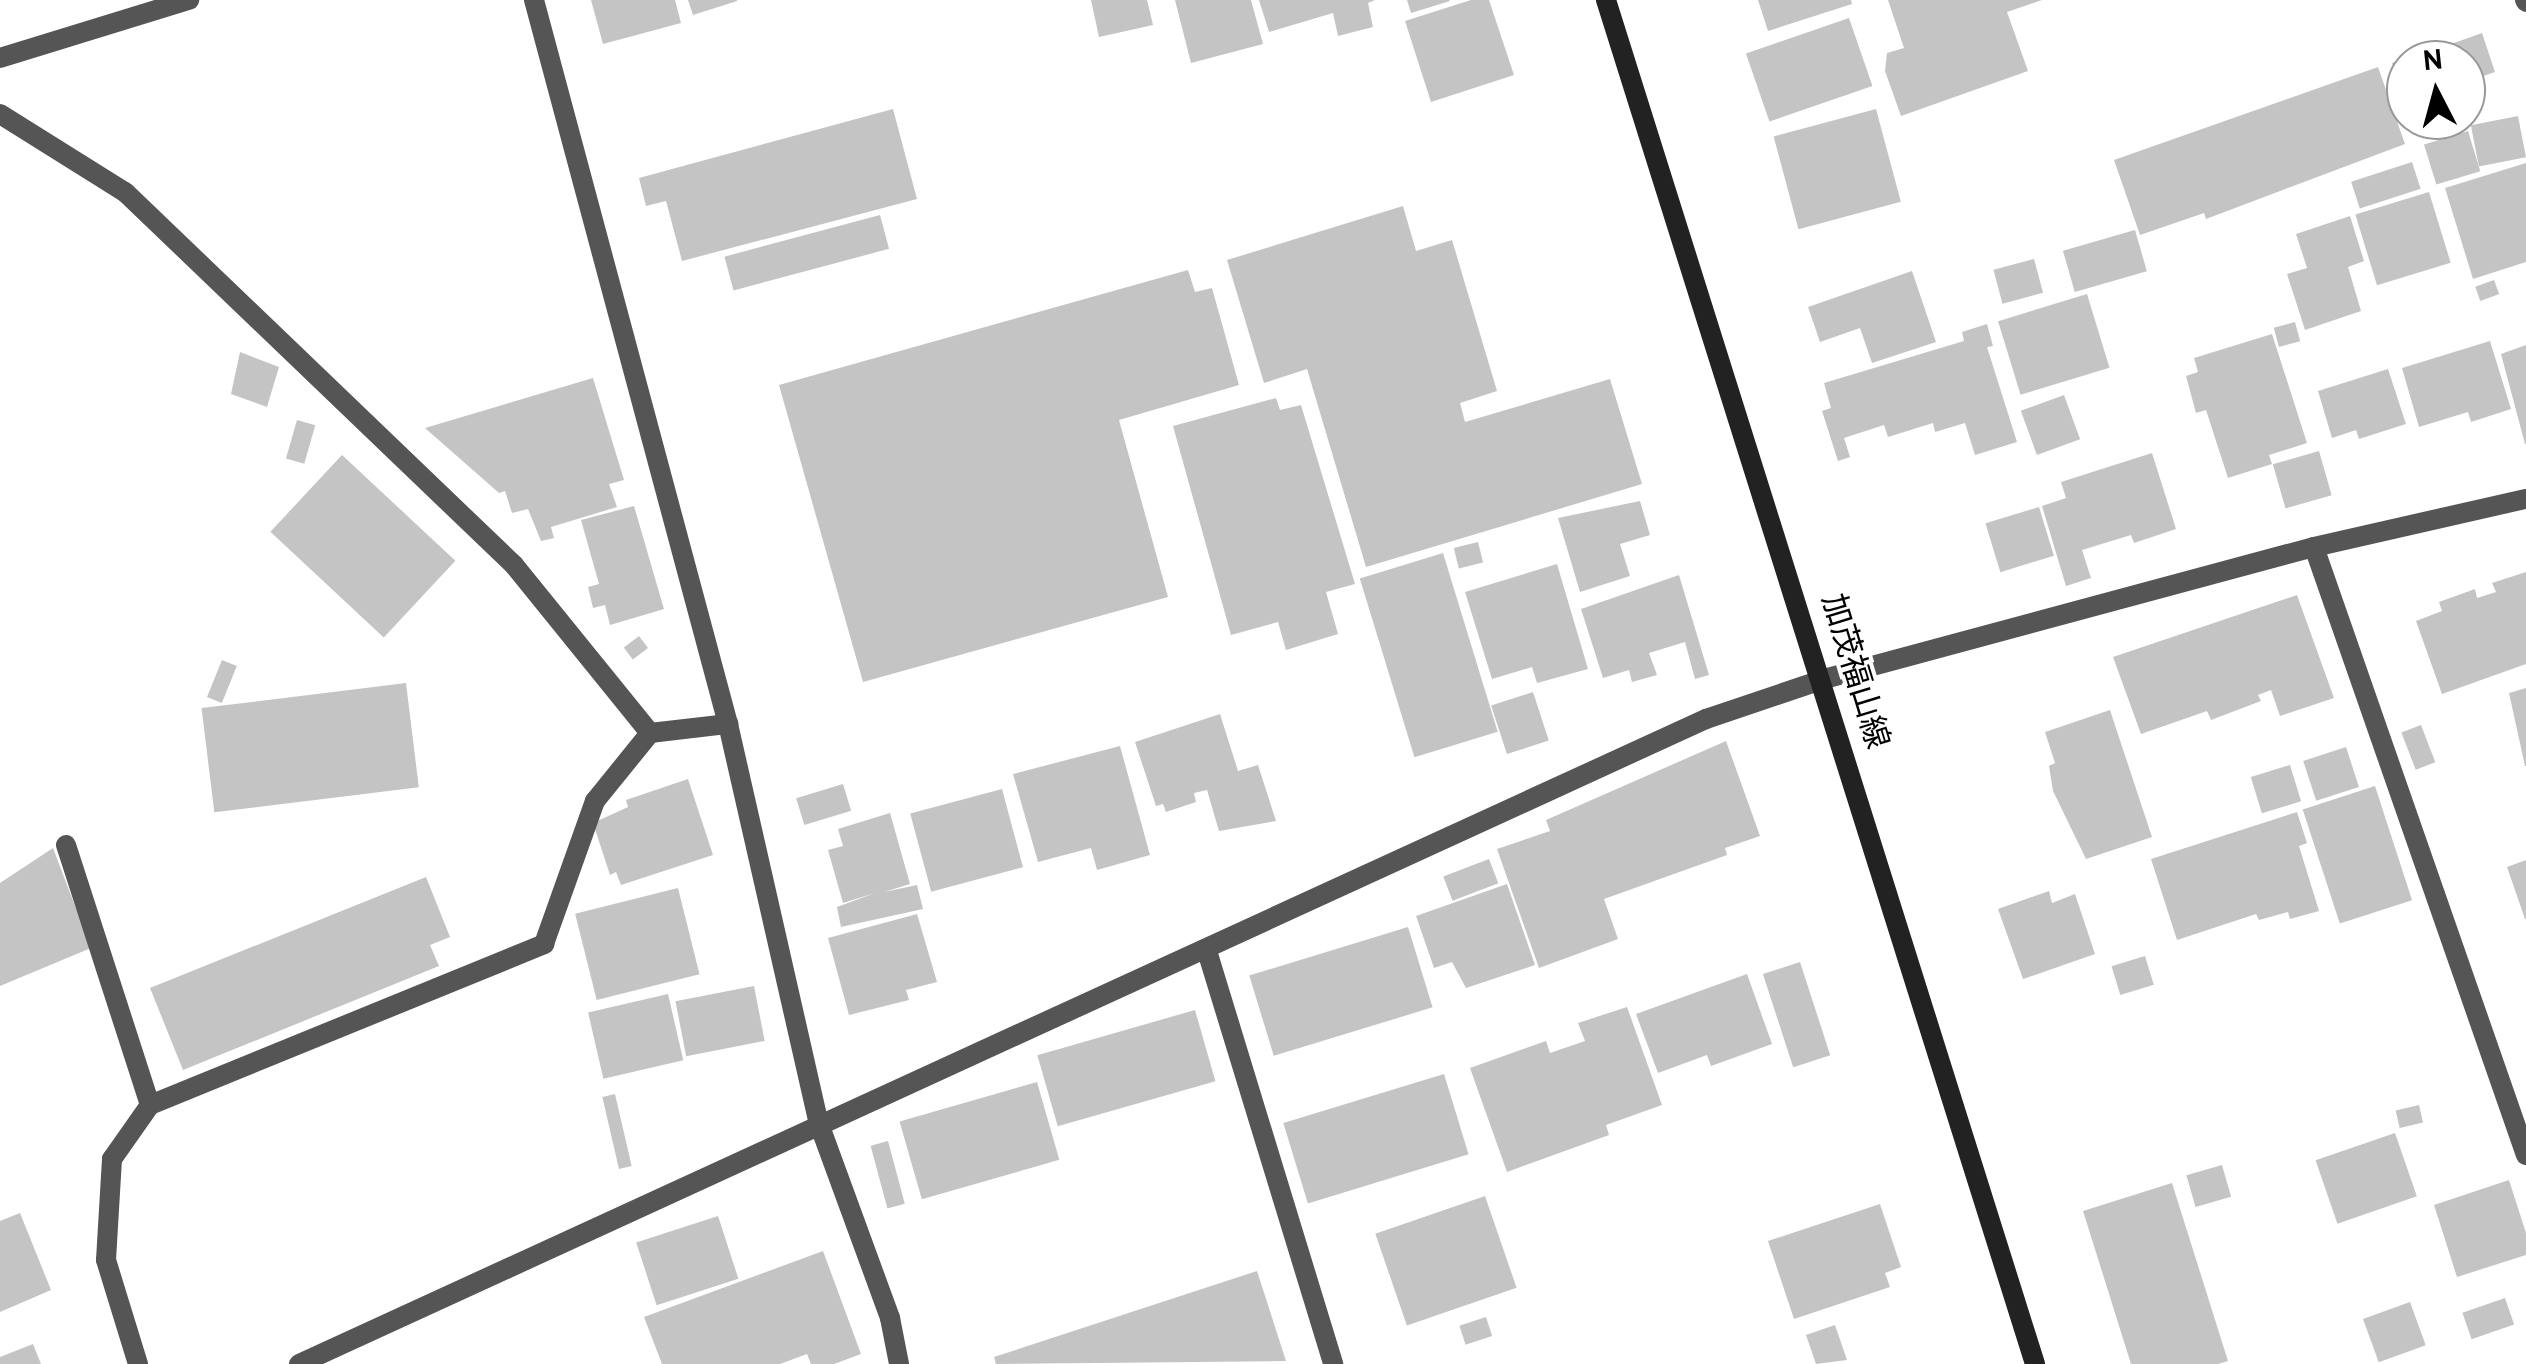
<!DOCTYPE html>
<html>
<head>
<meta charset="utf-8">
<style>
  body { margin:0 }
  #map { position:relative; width:2526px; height:1364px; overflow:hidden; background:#fff; font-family:Overpass,"Noto Sans JP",sans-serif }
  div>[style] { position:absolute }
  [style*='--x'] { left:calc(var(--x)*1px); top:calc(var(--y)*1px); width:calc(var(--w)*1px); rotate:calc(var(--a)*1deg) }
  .building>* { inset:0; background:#c4c4c4; transform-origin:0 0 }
  .minor>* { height:20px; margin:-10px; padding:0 10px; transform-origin:10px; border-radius:10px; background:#555 }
  .secondary>* { height:20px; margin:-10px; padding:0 10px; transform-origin:10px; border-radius:10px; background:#222 }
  span { translate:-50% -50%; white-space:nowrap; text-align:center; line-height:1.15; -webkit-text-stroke:8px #fff; paint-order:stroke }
  .street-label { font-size:32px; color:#000 }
  .north { position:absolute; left:2386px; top:40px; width:100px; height:100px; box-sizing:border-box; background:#fff; border:2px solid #999; border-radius:50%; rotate:354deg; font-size:28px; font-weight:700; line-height:40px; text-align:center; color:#000 }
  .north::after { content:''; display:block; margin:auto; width:35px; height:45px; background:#000; clip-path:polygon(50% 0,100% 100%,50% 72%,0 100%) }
</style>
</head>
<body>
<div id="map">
  <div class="building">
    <i style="clip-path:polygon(591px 0,675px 0,681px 23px,603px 44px)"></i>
    <i style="clip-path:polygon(688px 0,737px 0,737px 1px,693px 15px)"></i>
    <i style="clip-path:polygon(1091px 0,1147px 0,1153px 25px,1099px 37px)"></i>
    <i style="clip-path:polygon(1175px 0,1251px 0,1263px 44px,1191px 63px)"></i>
    <i style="clip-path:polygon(1259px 0,1375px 0,1368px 3px,1373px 27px,1338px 36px,1333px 13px,1269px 32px)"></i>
    <i style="clip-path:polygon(1407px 0,1449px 0,1450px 1px,1411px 13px)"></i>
    <i style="clip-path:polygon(1471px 0,1489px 0,1514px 75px,1431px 102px,1405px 21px)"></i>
    <i style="clip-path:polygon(1758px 0,1851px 0,1852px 4px,1768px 31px)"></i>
    <i style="clip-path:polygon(1888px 0,2042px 0,2007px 12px,2028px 71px,1901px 116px,1885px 71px,1887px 53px,1904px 48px)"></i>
    <i style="left:1849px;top:18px;width:72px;height:109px;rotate:71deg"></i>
    <i style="clip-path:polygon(2482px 33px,2495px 72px,2466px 82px,2466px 60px,2444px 60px,2440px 48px)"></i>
    <i style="clip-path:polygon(2436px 48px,2440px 60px,2406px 60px,2405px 102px,2392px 63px)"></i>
    <i style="clip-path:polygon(2378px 67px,2405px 144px,2206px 219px,2204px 213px,2140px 235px,2114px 160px)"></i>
    <i style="clip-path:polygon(893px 109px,917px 199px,682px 261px,666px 201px,646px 206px,639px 178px)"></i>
    <i style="left:1876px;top:109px;width:96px;height:106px;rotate:75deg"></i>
    <i style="left:2518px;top:116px;width:42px;height:48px;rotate:79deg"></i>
    <i style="left:2468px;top:131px;width:42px;height:46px;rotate:73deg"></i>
    <i style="left:2412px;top:162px;width:28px;height:64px;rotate:72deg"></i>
    <i style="clip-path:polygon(2526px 163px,2526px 262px,2473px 279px,2445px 188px)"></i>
    <i style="left:2429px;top:192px;width:74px;height:77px;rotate:73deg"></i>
    <i style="clip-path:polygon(1403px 206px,1416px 251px,1452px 240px,1497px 391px,1460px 403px,1465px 422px,1610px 379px,1642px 484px,1366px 567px,1307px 369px,1264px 383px,1227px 260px)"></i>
    <i style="left:880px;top:215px;width:35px;height:161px;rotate:75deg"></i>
    <i style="clip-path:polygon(2350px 216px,2364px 261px,2348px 267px,2361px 311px,2305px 330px,2287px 274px,2307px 268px,2296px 234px)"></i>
    <i style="left:2135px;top:230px;width:43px;height:75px;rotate:74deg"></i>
    <i style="left:2034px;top:259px;width:35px;height:42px;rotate:75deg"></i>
    <i style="clip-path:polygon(1188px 270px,1195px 292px,1212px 288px,1239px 385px,1119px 420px,1168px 597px,863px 682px,779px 385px)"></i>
    <i style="clip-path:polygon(1912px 271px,1936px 342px,1872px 363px,1860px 328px,1820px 342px,1808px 307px)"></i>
    <i style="left:2494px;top:280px;width:15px;height:20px;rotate:70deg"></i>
    <i style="left:2087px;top:294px;width:77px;height:93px;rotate:73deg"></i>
    <i style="left:2295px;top:322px;width:20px;height:22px;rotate:75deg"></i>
    <i style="clip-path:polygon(1987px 324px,1993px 346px,1987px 347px,2017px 442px,1975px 455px,1965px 423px,1935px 432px,1933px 423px,1888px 437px,1884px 425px,1844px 438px,1850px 457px,1838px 461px,1822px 411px,1831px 408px,1824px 383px,1964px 341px,1962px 332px)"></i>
    <i style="clip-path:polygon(2272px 334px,2307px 443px,2269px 455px,2272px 464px,2228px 478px,2206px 410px,2196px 413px,2186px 376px,2198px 372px,2194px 358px)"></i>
    <i style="clip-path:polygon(2490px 341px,2511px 409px,2471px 422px,2468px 412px,2419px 427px,2402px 368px)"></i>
    <i style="clip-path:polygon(2526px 345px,2526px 444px,2525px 444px,2501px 354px)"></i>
    <i style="clip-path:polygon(240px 352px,279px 367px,267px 407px,231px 394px)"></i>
    <i style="clip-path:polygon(2388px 369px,2406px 424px,2359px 439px,2356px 430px,2332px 438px,2318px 391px)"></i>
    <i style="clip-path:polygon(593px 378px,624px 480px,609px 484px,617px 507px,551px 527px,554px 538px,541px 541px,528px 509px,512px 513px,505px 491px,499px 493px,425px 428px)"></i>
    <i style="left:2064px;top:395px;width:47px;height:46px;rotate:70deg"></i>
    <i style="clip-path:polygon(1276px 398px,1280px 410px,1301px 405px,1355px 584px,1326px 592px,1338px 634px,1286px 650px,1278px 622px,1231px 635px,1173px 426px)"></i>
    <i style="left:297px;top:420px;width:19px;height:40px;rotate:16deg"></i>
    <i style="left:2319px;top:451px;width:46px;height:48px;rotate:74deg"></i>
    <i style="clip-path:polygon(2152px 453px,2176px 529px,2134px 543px,2131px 535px,2082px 550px,2091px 578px,2066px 586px,2042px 506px,2066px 498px,2061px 482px)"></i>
    <i style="left:342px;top:455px;width:155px;height:105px;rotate:43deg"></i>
    <i style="clip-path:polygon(1640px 501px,1650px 535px,1620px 544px,1630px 576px,1580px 592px,1558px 518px)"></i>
    <i style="clip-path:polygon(634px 506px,664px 609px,610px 625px,605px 605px,593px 608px,588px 587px,599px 584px,581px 520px)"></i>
    <i style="left:2039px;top:507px;width:51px;height:56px;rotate:73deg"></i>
    <i style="left:1478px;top:542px;width:21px;height:25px;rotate:76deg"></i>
    <i style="left:1443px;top:553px;width:187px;height:87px;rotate:73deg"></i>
    <i style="clip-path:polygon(1557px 564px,1588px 669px,1537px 683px,1532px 667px,1492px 679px,1465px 592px)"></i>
    <i style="clip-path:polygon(2526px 572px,2526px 664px,2442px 694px,2416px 621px,2442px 611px,2439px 602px,2475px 589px,2477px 598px,2496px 592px,2492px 583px)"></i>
    <i style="clip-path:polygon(1679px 575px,1709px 675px,1695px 679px,1685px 642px,1649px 653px,1657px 675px,1632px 682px,1629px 670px,1603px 678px,1581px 609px)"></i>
    <i style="clip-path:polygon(2297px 595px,2334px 698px,2280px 716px,2271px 690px,2258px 695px,2261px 701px,2211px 720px,2207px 711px,2141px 734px,2113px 657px)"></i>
    <i style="left:639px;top:636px;width:15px;height:19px;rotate:53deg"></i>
    <i style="left:222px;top:660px;width:16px;height:40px;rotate:22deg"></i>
    <i style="left:406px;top:683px;width:105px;height:206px;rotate:83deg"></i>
    <i style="clip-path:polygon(2526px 688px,2526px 766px,2525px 766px,2509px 693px)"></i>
    <i style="left:1533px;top:692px;width:51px;height:44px;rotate:72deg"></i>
    <i style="clip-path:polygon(2110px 710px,2152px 837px,2086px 859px,2053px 791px,2049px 766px,2055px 763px,2045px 732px)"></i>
    <i style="clip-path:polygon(1220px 714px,1238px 771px,1258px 765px,1276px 821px,1219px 831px,1207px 790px,1194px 793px,1196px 802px,1166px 812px,1163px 804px,1156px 806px,1135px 742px)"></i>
    <i style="left:2421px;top:725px;width:40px;height:21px;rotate:69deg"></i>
    <i style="clip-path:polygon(1726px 741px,1760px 836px,1725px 848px,1727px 855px,1604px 899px,1618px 939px,1539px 968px,1497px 849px,1550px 831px,1546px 820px)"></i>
    <i style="clip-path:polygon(1120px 746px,1150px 855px,1097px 870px,1091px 848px,1038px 862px,1013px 774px)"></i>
    <i style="left:2346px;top:747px;width:42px;height:45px;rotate:72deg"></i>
    <i style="left:2290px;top:765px;width:38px;height:41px;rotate:73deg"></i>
    <i style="clip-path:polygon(688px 779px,713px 855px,621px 885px,616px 872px,610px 875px,593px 823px,628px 807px,626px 800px)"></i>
    <i style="left:843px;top:784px;width:28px;height:49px;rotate:73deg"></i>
    <i style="left:2375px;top:786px;width:120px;height:76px;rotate:72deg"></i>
    <i style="left:1002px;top:789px;width:81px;height:95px;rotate:75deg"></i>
    <i style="clip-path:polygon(2297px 812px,2307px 843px,2299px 846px,2319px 911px,2290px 919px,2288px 912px,2259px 920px,2256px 914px,2177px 940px,2151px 859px)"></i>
    <i style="clip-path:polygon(890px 813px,910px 884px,884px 892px,917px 885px,923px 909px,841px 927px,837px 907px,875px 893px,843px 903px,828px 850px,843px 846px,838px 829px)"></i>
    <i style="clip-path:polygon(53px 848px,91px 948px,0 986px,0 883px)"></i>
    <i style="left:1489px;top:859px;width:26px;height:49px;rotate:69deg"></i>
    <i style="clip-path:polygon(2526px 860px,2526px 919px,2525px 919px,2507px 867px)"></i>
    <i style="clip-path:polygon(426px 877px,450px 937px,430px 945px,439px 966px,183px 1070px,150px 988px)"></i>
    <i style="clip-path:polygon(1507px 884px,1535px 965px,1466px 988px,1452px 962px,1434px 968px,1416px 916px)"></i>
    <i style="left:678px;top:888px;width:89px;height:106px;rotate:76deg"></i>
    <i style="clip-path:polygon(2049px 891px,2052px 903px,2075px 894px,2095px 954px,2023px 979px,1998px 909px)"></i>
    <i style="clip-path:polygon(917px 914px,937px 982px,906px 990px,909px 1000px,849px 1015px,828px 938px)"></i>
    <i style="left:1408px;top:927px;width:84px;height:166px;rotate:73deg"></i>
    <i style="left:2145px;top:956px;width:30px;height:35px;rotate:73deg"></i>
    <i style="left:1800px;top:962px;width:98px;height:39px;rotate:72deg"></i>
    <i style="clip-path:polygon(1747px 974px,1772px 1044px,1711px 1066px,1707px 1055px,1658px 1073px,1636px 1014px)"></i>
    <i style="left:754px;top:986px;width:56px;height:80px;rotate:79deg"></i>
    <i style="left:668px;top:994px;width:68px;height:82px;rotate:77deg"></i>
    <i style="clip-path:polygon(1627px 1007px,1662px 1105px,1606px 1125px,1609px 1135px,1507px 1172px,1470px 1068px,1546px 1041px,1550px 1053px,1585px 1041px,1578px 1023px)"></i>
    <i style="left:1195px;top:1010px;width:74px;height:164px;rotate:74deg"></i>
    <i style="left:1444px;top:1074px;width:84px;height:168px;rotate:73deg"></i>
    <i style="left:1037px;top:1082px;width:81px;height:143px;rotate:74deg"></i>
    <i style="left:615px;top:1094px;width:74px;height:13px;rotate:77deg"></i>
    <i style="left:2419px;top:1105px;width:18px;height:24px;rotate:77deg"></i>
    <i style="left:2395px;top:1133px;width:67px;height:84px;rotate:71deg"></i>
    <i style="left:888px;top:1141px;width:65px;height:18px;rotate:75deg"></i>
    <i style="left:2222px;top:1165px;width:33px;height:37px;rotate:74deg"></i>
    <i style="clip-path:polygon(2509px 1180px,2526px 1233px,2526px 1255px,2457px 1277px,2434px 1205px)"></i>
    <i style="clip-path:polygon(2172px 1183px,2228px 1361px,2218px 1364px,2131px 1364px,2083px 1211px)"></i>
    <i style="left:1485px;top:1196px;width:97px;height:116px;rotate:71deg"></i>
    <i style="clip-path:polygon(1880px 1204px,1901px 1267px,1885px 1273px,1890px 1287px,1794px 1319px,1768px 1241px)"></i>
    <i style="clip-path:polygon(20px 1213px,51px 1290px,0 1312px,0 1221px)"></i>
    <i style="left:718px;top:1216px;width:66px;height:86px;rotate:72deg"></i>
    <i style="clip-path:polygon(823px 1251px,861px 1354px,834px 1364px,811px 1364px,807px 1354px,780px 1364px,662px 1364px,644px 1317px)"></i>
    <i style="clip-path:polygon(1257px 1271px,1286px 1361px,996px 1364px,994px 1357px)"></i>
    <i style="left:2505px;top:1298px;width:28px;height:45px;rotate:71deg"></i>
    <i style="left:2410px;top:1302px;width:46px;height:50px;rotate:70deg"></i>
    <i style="left:1486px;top:1317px;width:20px;height:28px;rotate:72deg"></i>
    <i style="clip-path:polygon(1835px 1325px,1847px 1360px,1816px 1364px,1806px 1335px)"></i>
    <i style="clip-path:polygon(33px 1344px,41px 1364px,0 1364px,0 1357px)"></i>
  </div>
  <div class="minor">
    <i style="--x:534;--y:0;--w:750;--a:75"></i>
    <i style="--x:728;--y:724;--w:407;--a:77.2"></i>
    <i style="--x:818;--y:1121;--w:210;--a:69.9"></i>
    <i style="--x:890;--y:1318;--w:47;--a:78.9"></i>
    <i style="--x:2525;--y:0;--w:2;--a:63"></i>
    <i style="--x:0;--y:58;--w:198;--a:-17.1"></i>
    <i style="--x:0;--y:114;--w:147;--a:32"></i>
    <i style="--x:125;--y:192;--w:539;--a:43.8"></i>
    <i style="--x:514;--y:565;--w:216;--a:51"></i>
    <i style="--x:650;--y:733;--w:79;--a:-6.6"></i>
    <i style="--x:2314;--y:547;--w:644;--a:70.78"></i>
    <i style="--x:66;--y:845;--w:273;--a:72.1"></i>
    <i style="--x:150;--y:1105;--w:66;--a:125.1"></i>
    <i style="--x:112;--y:1159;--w:101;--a:93.4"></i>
    <i style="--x:106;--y:1260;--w:109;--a:72.9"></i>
    <i style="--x:1207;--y:951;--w:432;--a:73"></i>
    <i style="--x:150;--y:1105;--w:426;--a:-22.2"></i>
    <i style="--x:544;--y:944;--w:152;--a:-70.4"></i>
    <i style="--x:595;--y:801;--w:87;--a:-51"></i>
    <i style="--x:299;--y:1364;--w:1548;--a:-24.63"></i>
    <i style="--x:1706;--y:719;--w:125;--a:-18.7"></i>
    <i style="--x:1824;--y:679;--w:507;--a:-15.08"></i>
    <i style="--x:2314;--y:547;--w:217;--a:-12.8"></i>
  </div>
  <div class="secondary">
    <i style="--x:1606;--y:0;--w:1430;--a:72.54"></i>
  </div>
  <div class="street-label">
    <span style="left:1853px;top:672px;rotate:73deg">加茂福山線</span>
  </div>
  <div class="north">N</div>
</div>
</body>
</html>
